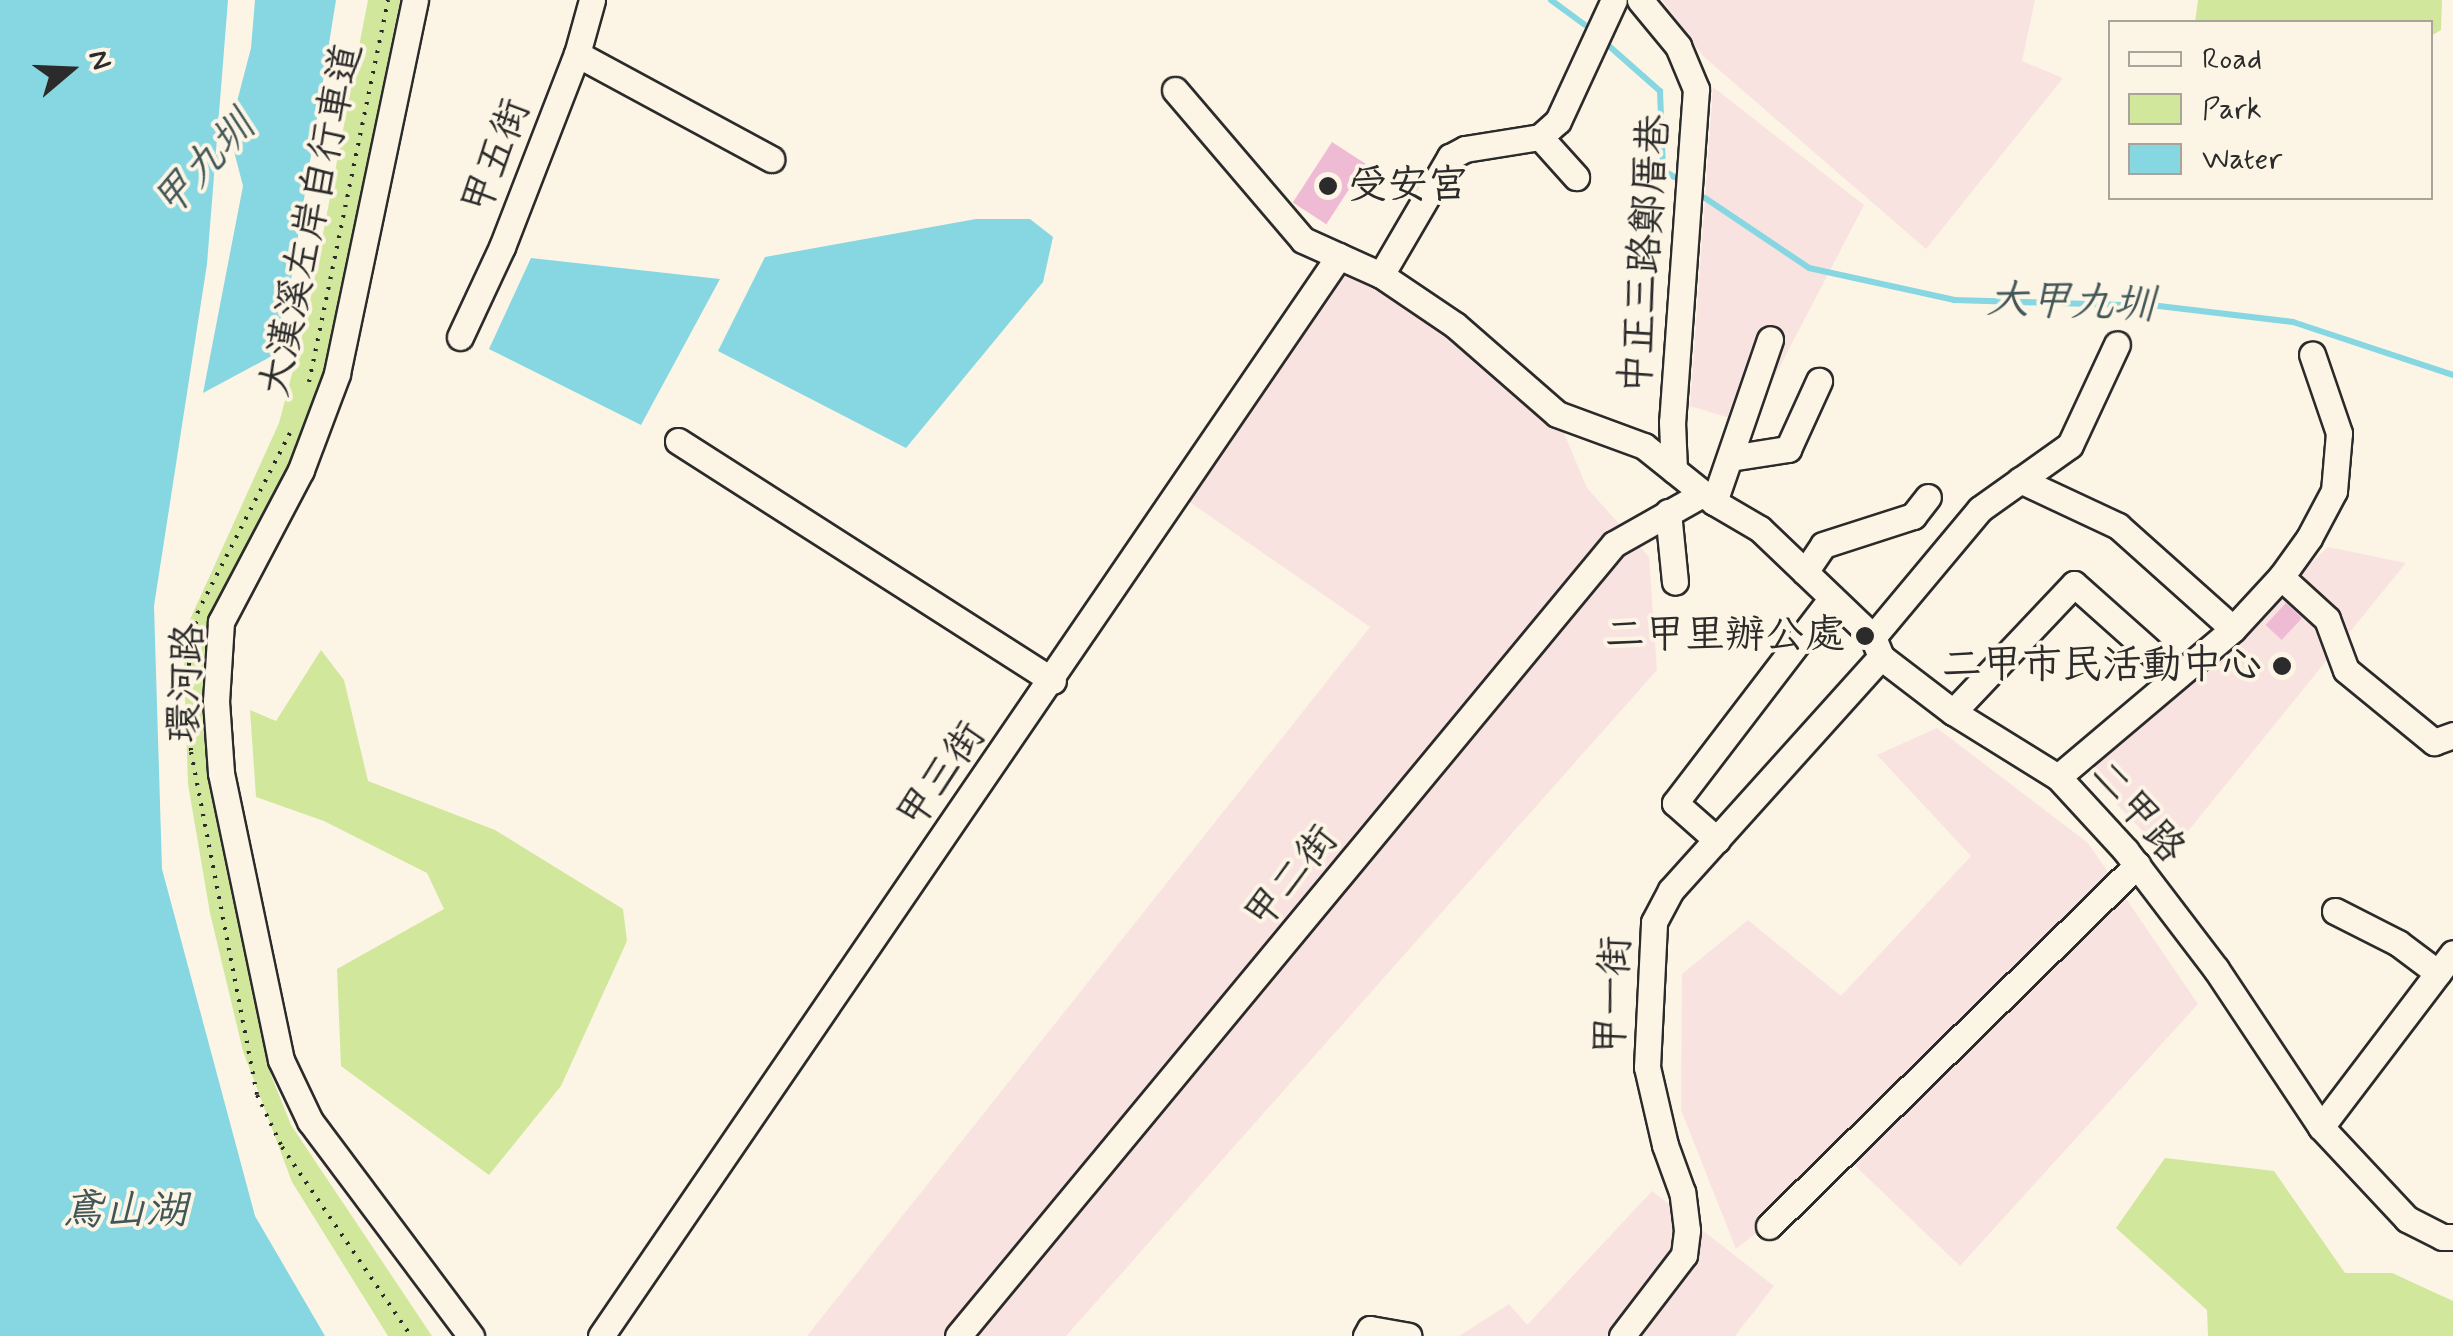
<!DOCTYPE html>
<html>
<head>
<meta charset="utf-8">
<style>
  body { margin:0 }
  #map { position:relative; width:2453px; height:1336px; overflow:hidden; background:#fcf5e5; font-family:Mynerve,"LXGW WenKai TC",sans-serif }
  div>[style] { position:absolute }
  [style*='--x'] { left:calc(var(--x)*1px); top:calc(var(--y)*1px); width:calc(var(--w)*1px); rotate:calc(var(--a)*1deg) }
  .built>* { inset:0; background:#f8e3e0 }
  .green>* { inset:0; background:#d1e79c }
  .water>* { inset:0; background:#86d7e1 }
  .stream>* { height:6px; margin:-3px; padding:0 3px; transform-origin:3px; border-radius:3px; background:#86d7e1 }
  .building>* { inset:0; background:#efbad4; transform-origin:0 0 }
  .path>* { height:4px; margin-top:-2px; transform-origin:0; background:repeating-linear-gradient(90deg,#2b2b2b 0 2.5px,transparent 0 10.5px) }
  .roads { filter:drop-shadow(2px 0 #2b2b2b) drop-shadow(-2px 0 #2b2b2b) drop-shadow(0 2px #2b2b2b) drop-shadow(0 -2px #2b2b2b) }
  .minor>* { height:25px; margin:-12.5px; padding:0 12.5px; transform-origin:12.5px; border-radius:12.5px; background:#fcf5e5 }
  .dots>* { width:28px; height:28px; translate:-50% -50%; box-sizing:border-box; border:5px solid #fcf5e5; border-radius:50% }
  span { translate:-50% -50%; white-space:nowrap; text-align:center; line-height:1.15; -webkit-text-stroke:8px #fcf5e5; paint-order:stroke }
  .street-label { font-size:40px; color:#2b2b2b }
  .poi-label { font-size:40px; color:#2b2b2b }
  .left { translate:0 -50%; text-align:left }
  .right { translate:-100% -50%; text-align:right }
  .water-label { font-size:42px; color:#425658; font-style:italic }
  .legend { position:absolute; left:2108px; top:20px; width:325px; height:180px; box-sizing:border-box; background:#fcf5e5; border:2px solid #a8a49b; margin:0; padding:12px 18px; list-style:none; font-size:30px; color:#2b2b2b }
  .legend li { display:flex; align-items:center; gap:20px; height:50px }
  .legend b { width:50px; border:2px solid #a8a49b }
  .north { position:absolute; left:20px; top:20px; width:100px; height:100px; -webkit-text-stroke:8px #fcf5e5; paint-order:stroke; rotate:71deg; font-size:28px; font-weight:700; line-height:40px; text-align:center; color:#2b2b2b }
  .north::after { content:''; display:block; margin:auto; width:35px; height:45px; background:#2b2b2b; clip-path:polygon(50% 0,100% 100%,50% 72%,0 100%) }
</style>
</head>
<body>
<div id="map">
  <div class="built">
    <i style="clip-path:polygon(1662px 0,2035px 0,2022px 61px,2063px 78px,1926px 249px,1703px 56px)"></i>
    <i style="clip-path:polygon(1713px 87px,1864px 205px,1750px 424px,1690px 406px)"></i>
    <i style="clip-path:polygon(1352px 265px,1558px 419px,1587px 488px,1649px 557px,1657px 670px,1066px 1336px,807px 1336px,1370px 627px,1188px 501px)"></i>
    <i style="clip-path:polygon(2328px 547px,2406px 563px,2167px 857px,2088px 774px)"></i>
    <i style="clip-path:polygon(1937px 728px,2088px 843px,2198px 1004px,1960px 1266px,1849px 1160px,1736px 1249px,1681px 1110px,1682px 974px,1748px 920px,1841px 996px,1971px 856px,1877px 755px)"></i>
    <i style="clip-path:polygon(1652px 1191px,1774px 1286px,1735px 1336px,1459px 1336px,1509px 1304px,1527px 1325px)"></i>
  </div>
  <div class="green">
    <i style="clip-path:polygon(368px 0,400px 0,333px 330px,316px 404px,292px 467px,242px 559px,208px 744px,223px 844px,271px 1075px,291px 1125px,432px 1336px,388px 1336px,292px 1182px,243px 1051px,210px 913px,188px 784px,183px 635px,279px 423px,307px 317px)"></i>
    <i style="clip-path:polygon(2198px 0,2442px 0,2441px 30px,2431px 36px,2430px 22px,2195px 22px)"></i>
    <i style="clip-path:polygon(321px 650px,344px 680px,368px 781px,495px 830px,623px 909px,627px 941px,561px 1086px,489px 1175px,341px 1066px,337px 969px,444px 909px,427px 873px,324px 821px,256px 797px,250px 710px,276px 721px)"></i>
    <i style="clip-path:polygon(2165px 1158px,2274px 1171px,2345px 1273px,2392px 1273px,2453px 1301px,2453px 1336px,2208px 1336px,2207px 1310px,2116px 1228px)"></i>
  </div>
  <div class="water">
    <i style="clip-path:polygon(0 0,228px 0,207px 264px,154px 606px,162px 869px,255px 1216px,325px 1336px,0 1336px)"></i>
    <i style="clip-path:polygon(255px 0,336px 0,290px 286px,272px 356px,203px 393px,243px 186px,229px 132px,251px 48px)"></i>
    <i style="clip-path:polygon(976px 219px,1030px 219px,1053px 237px,1043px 282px,906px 448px,718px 351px,765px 257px)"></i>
    <i style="clip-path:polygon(531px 258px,720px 279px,641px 425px,489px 349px)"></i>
  </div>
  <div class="stream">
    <i style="--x:1551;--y:0;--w:42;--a:36.3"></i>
    <i style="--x:1609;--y:46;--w:68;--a:41.4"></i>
    <i style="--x:1660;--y:91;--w:79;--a:87.8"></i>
    <i style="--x:1663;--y:170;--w:13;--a:32"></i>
    <i style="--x:213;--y:163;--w:32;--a:-49"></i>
    <i style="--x:1705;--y:198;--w:125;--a:33.9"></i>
    <i style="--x:1809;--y:268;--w:148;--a:12.4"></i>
    <i style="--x:1954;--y:300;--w:205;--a:1.7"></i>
    <i style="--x:2159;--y:306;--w:135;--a:6.8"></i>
    <i style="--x:2293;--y:322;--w:169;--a:18.3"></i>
  </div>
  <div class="building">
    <i style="left:1332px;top:142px;width:40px;height:72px;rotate:33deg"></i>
    <i style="left:2286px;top:603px;width:22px;height:30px;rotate:43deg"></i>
  </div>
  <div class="path">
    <i style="--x:309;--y:382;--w:390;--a:-78.3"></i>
    <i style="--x:290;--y:433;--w:200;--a:117.3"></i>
    <i style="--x:198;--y:611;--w:54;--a:99.6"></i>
    <i style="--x:189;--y:664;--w:88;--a:88.7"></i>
    <i style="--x:191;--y:752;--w:349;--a:79.1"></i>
    <i style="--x:257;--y:1095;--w:58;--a:64.3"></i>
    <i style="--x:282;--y:1147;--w:229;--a:55.7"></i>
  </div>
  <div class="roads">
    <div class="minor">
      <i style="--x:415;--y:0;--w:382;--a:101.8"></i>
      <i style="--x:337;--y:374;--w:103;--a:110.6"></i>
      <i style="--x:301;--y:470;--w:172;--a:117.8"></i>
      <i style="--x:221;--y:622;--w:79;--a:93.6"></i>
      <i style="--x:216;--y:701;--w:72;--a:86"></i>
      <i style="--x:221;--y:773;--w:293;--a:78.2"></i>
      <i style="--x:281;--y:1060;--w:68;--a:64.6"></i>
      <i style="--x:310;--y:1121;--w:269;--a:53.2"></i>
      <i style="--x:1640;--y:0;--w:60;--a:50.4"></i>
      <i style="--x:1678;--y:46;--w:47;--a:67.3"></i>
      <i style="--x:1696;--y:89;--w:334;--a:94.1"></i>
      <i style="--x:1672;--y:422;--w:48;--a:87.6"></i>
      <i style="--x:577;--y:54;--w:221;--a:28.4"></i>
      <i style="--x:1175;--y:90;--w:197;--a:49.5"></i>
      <i style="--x:1303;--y:240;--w:85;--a:24.2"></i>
      <i style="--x:1381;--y:275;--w:89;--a:34"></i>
      <i style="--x:1455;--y:325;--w:135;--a:41.1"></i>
      <i style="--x:1557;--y:414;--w:93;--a:20.2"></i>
      <i style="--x:1644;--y:446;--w:90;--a:38.7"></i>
      <i style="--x:1714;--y:502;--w:53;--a:30.4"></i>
      <i style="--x:1760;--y:529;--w:156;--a:43.7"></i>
      <i style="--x:1873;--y:637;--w:22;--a:68"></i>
      <i style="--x:1881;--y:657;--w:91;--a:37.4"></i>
      <i style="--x:1953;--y:712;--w:123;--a:31.8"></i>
      <i style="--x:2058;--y:777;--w:100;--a:47.4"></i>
      <i style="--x:2126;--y:851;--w:148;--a:52.7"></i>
      <i style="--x:2216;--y:969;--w:190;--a:56.4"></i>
      <i style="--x:2321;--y:1127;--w:126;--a:46.9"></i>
      <i style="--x:2407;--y:1219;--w:39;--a:27"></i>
      <i style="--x:2442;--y:1237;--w:11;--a:0"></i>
      <i style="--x:1540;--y:137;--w:54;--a:48"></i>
      <i style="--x:1381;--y:275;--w:137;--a:-59.7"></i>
      <i style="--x:1450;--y:157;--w:17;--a:-28"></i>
      <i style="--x:1465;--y:149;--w:76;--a:-9.1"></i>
      <i style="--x:1540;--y:137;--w:24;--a:-42"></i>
      <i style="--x:1558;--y:121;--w:133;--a:-65.2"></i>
      <i style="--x:460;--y:337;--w:99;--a:-65"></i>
      <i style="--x:502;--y:247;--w:207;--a:-68.8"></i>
      <i style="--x:577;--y:54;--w:56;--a:-74.5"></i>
      <i style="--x:678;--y:441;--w:445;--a:32.6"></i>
      <i style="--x:1730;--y:458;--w:59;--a:-8.8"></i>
      <i style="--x:1788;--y:449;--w:75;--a:-65.5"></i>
      <i style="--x:2020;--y:480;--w:108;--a:25.1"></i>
      <i style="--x:2118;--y:526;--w:154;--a:41.8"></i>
      <i style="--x:1714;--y:502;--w:172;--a:-71"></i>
      <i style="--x:1668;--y:512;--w:70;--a:84.3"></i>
      <i style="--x:1805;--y:572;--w:32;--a:-56"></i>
      <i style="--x:1823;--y:545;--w:95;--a:-17.9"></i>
      <i style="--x:1913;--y:516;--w:24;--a:-52"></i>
      <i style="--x:2281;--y:577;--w:62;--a:42.4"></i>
      <i style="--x:2327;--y:619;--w:54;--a:69.6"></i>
      <i style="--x:2346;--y:670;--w:114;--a:39.3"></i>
      <i style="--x:2434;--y:742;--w:20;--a:-20"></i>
      <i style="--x:1873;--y:637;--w:167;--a:-50.1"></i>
      <i style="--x:1980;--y:509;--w:110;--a:-35.4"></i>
      <i style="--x:2070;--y:445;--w:111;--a:-65"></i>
      <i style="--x:1953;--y:712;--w:176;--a:-46.6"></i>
      <i style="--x:2074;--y:584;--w:137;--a:41.7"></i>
      <i style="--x:2058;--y:777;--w:229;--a:-40.2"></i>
      <i style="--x:2233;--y:629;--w:71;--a:-47.3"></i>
      <i style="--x:2281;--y:577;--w:48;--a:-54.3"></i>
      <i style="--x:2309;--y:538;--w:53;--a:-62"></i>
      <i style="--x:2334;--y:491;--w:58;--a:-85.1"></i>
      <i style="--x:2339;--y:433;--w:83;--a:-108.9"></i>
      <i style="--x:1717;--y:840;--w:56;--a:-138.6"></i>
      <i style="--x:1675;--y:803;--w:258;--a:-52.6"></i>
      <i style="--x:2335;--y:911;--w:71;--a:26.9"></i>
      <i style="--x:2398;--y:943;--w:50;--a:36.9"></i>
      <i style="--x:2321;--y:1127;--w:218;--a:-52.8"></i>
      <i style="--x:1769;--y:1226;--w:516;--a:-44.45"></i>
      <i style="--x:601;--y:1336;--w:1308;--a:-55.65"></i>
      <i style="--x:958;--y:1336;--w:1028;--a:-50.37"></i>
      <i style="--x:1614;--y:544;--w:103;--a:-29.5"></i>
      <i style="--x:1366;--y:1336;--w:8;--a:-60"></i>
      <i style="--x:1370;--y:1329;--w:39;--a:10"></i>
      <i style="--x:1622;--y:1336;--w:102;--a:-52.6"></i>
      <i style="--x:1684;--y:1255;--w:25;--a:-83"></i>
      <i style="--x:1687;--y:1230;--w:38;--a:-97"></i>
      <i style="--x:1682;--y:1192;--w:50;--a:-109.9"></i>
      <i style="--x:1665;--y:1145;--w:80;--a:-103"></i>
      <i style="--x:1647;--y:1067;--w:145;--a:-87.2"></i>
      <i style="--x:1654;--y:922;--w:36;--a:-62"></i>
      <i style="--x:1671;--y:890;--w:314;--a:-48"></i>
    </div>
  </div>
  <div class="dots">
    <i style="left:1328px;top:186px;background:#2b2b2b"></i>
    <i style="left:1865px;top:636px;background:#2b2b2b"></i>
    <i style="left:2282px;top:666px;background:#2b2b2b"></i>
  </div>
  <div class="street-label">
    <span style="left:497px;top:157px;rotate:-69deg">甲五街</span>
    <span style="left:312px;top:220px;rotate:-78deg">大漢溪左岸自行車道</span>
    <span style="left:1646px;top:254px;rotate:-86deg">中正三路鄭厝巷</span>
    <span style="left:187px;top:683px;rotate:-87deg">環河路</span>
    <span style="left:942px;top:776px;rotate:-55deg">甲三街</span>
    <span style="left:2137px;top:812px;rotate:49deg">二甲路</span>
    <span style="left:1292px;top:878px;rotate:-51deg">甲二街</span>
    <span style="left:1614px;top:996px;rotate:-87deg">甲一街</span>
  </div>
  <div class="poi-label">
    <span class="left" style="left:1348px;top:186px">受安宮</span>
    <span class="right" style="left:1845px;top:636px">二甲里辦公處</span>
    <span class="right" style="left:2262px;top:666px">二甲市民活動中心</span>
  </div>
  <div class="water-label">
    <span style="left:205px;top:166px;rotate:-47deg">甲九圳</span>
    <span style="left:2071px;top:304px;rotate:2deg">大甲九圳</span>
    <span style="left:125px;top:1212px">鳶山湖</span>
  </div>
  <ul class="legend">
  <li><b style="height:12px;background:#fcf5e5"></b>Road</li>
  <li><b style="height:28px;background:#d1e79c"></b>Park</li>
  <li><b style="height:28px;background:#86d7e1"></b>Water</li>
  </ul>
  <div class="north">N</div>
</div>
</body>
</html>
